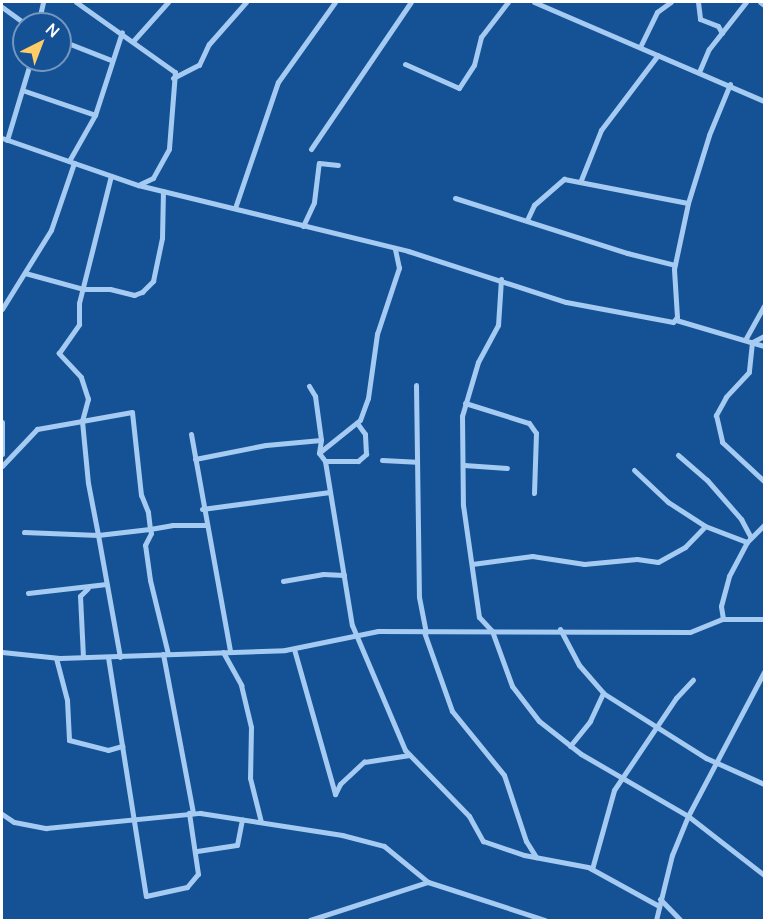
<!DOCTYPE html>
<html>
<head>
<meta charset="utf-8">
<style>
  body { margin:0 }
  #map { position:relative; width:766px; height:922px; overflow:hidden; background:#155295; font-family:Manrope,sans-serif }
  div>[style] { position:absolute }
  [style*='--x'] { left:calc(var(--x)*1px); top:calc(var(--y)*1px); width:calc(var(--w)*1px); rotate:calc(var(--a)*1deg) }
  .street>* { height:5px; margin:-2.5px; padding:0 2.5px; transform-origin:2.5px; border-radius:2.5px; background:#a5cbf2 }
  span { translate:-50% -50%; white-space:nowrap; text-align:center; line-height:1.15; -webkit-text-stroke:4.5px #155295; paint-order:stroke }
  .frame { position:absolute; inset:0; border:3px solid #fff; pointer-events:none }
  .north { position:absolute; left:12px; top:12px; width:60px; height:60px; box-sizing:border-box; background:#155295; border:2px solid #7397bf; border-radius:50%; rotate:42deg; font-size:16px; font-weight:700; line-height:24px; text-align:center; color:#fff }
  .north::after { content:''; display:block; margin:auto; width:21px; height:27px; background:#fc6; clip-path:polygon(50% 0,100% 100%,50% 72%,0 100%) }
</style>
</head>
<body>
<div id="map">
  <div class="street">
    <i style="--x:76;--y:2;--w:121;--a:35.3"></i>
    <i style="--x:175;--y:72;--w:77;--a:94.5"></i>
    <i style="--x:169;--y:149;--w:33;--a:119"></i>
    <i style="--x:153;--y:178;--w:14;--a:155"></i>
    <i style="--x:534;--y:2;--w:250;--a:23.3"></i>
    <i style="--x:698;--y:2;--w:17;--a:83"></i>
    <i style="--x:700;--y:19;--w:19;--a:21"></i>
    <i style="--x:718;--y:26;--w:8;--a:60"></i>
    <i style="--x:760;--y:2;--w:5;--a:37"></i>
    <i style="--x:2;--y:7;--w:29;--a:36"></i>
    <i style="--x:38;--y:24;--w:23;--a:-77"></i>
    <i style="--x:60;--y:40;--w:55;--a:21.4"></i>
    <i style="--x:134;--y:40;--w:51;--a:-48.2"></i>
    <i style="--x:640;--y:47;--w:39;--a:-64"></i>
    <i style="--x:657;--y:12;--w:17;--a:-36"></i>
    <i style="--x:405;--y:64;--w:59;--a:24"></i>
    <i style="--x:459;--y:88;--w:27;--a:-57"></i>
    <i style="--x:474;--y:65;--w:29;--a:-76"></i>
    <i style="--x:481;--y:37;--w:44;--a:-52.4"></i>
    <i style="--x:699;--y:72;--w:25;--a:-67"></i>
    <i style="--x:709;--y:49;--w:60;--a:-51.8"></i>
    <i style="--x:173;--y:78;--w:29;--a:-27"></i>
    <i style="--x:199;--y:65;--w:23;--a:-65"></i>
    <i style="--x:209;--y:44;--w:56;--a:-48.6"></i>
    <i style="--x:25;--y:91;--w:74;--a:18.9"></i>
    <i style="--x:2;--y:138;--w:144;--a:19.1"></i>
    <i style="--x:138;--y:185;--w:278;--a:13.7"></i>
    <i style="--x:408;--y:251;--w:166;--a:17.9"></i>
    <i style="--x:566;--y:302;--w:109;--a:10.6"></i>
    <i style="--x:673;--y:322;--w:6;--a:-51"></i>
    <i style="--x:677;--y:317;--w:48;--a:-93.6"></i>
    <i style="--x:674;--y:269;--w:67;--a:-78"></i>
    <i style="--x:688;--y:203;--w:71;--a:-72.8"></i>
    <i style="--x:709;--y:135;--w:55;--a:-67.6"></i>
    <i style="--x:7;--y:140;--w:84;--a:-73.3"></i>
    <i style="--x:311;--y:149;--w:178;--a:-55.8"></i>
    <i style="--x:69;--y:161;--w:53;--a:-60.5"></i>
    <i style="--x:95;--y:115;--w:87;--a:-72"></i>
    <i style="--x:581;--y:180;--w:54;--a:-68.2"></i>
    <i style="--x:601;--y:130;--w:94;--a:-52.8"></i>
    <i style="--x:455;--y:198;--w:181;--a:17.7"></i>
    <i style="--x:627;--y:253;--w:49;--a:14"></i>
    <i style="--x:235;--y:208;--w:133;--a:-71.2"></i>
    <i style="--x:278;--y:82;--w:98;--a:-54.5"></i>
    <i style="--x:527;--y:220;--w:17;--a:-65"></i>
    <i style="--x:534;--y:205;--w:40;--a:-41"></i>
    <i style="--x:564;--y:179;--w:126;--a:11"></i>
    <i style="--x:303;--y:226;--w:26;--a:-65"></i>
    <i style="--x:314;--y:202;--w:39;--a:-83"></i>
    <i style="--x:319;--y:163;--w:19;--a:6"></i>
    <i style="--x:25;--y:273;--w:60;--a:15.4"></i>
    <i style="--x:83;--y:289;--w:27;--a:0"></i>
    <i style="--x:110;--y:289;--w:25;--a:14"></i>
    <i style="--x:134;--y:295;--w:9;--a:-21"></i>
    <i style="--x:142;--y:292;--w:16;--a:-45"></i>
    <i style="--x:153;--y:281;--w:44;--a:-78.2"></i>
    <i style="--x:162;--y:238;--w:47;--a:-88.8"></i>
    <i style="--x:501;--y:279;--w:46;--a:93.7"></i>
    <i style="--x:498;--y:325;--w:42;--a:118.4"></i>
    <i style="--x:478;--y:362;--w:56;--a:106.5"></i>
    <i style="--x:462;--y:416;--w:89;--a:89.4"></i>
    <i style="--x:463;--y:505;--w:113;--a:81.9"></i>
    <i style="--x:479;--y:617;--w:19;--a:47"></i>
    <i style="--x:492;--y:631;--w:59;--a:70"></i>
    <i style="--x:512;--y:686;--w:44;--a:52.4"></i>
    <i style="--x:539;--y:721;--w:53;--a:38.2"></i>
    <i style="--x:581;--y:754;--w:124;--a:30.1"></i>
    <i style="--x:688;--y:816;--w:96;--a:37.8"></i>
    <i style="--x:2;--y:309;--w:93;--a:-58.2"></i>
    <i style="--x:51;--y:230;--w:71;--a:-71.1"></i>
    <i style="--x:676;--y:320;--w:92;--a:16.5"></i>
    <i style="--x:764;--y:336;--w:13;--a:153"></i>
    <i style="--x:752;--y:342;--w:30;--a:96"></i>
    <i style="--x:749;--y:372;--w:34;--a:133"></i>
    <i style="--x:726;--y:397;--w:21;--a:119"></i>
    <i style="--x:716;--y:415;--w:28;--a:77"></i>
    <i style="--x:722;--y:442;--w:57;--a:42.9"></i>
    <i style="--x:745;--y:340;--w:39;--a:-61"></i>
    <i style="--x:416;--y:385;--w:212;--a:89.2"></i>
    <i style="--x:419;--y:597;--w:36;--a:79"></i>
    <i style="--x:309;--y:386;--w:12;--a:59"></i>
    <i style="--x:315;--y:396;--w:44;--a:82.2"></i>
    <i style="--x:321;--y:440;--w:13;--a:99"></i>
    <i style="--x:319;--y:453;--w:10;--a:53"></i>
    <i style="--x:325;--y:461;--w:166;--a:80.7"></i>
    <i style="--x:352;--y:625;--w:136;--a:67"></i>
    <i style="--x:405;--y:750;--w:92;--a:45.9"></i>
    <i style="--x:469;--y:816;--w:29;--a:61"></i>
    <i style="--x:483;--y:841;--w:43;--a:18.9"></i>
    <i style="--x:524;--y:855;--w:65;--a:10.6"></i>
    <i style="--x:588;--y:867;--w:81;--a:28.8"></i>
    <i style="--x:465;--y:403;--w:67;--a:17.4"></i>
    <i style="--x:529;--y:423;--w:12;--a:55"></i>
    <i style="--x:536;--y:433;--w:60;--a:91.9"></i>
    <i style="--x:2;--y:422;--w:32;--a:90"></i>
    <i style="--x:191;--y:434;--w:220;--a:79.8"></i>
    <i style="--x:320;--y:452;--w:51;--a:-38.7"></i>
    <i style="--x:360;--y:420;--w:23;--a:-70"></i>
    <i style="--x:368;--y:398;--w:65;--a:-82"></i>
    <i style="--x:377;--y:334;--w:70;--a:-71.6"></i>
    <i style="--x:399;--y:268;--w:19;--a:-102"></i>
    <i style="--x:678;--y:455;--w:38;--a:41"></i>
    <i style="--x:707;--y:480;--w:52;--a:48.9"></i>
    <i style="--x:741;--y:519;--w:21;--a:62"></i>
    <i style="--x:195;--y:459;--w:72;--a:-11.2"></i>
    <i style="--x:266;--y:445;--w:55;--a:-5.2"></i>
    <i style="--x:382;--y:460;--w:34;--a:3"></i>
    <i style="--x:325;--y:461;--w:33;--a:0"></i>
    <i style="--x:358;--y:461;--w:11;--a:-41"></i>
    <i style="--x:366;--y:454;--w:20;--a:-93"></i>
    <i style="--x:365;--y:434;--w:14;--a:-126"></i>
    <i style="--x:464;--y:465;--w:43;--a:4"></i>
    <i style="--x:2;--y:466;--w:51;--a:-46.6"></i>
    <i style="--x:37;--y:429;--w:46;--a:-10.1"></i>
    <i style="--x:82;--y:421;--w:23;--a:-75"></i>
    <i style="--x:88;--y:399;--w:23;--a:-108"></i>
    <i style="--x:81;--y:377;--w:33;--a:-133"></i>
    <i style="--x:59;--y:353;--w:35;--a:-55"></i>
    <i style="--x:79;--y:324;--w:21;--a:-90"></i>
    <i style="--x:79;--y:303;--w:131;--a:-75.9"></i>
    <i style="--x:634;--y:470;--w:47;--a:43.3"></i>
    <i style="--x:668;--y:502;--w:44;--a:33"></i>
    <i style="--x:705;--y:526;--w:45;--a:20.9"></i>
    <i style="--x:202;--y:509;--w:129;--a:-7.6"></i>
    <i style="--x:24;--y:532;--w:74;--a:2.3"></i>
    <i style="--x:98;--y:535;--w:124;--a:79.8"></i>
    <i style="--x:472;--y:564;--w:61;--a:-7.6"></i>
    <i style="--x:532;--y:556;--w:53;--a:8.7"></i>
    <i style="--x:584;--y:564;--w:53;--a:-5.4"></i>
    <i style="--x:637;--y:559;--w:21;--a:8"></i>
    <i style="--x:658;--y:562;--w:31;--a:-29"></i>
    <i style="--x:685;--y:547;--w:29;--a:-46"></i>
    <i style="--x:283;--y:581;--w:41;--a:-9.9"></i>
    <i style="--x:323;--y:574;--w:21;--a:3"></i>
    <i style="--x:28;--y:593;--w:79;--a:-6.6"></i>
    <i style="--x:723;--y:619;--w:13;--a:-99"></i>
    <i style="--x:721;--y:606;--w:31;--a:-75"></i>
    <i style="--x:729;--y:576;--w:38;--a:-62"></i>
    <i style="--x:747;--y:542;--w:24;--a:-45"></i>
    <i style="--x:560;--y:629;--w:41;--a:62.2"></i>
    <i style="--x:579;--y:665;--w:37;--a:49"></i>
    <i style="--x:603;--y:693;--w:122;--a:32.3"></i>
    <i style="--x:706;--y:758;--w:64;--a:24.1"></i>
    <i style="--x:424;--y:632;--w:84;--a:70.5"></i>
    <i style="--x:452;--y:711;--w:82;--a:50.9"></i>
    <i style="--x:504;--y:775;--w:70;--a:71.6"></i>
    <i style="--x:526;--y:841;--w:19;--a:58"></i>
    <i style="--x:294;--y:649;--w:151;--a:74.2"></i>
    <i style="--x:335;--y:794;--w:11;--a:-63"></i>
    <i style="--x:340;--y:784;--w:33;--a:-43"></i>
    <i style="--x:364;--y:762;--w:46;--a:-8.8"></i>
    <i style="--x:2;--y:652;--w:58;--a:5.9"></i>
    <i style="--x:60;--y:658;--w:225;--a:-2"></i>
    <i style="--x:285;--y:650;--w:95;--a:-11.5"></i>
    <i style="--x:378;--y:631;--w:312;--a:0.2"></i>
    <i style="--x:690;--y:632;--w:35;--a:-22"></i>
    <i style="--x:723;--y:619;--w:41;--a:0"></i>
    <i style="--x:223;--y:652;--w:38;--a:61"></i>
    <i style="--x:241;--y:685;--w:43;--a:76.6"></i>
    <i style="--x:251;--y:727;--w:51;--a:91.1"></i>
    <i style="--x:250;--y:778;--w:45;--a:76"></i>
    <i style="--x:163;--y:654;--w:162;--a:79.3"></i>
    <i style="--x:168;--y:654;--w:76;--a:-103.7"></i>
    <i style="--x:150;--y:580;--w:35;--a:-98"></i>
    <i style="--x:145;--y:545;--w:13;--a:-63"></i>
    <i style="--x:151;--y:533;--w:4;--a:-104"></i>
    <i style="--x:150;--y:529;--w:17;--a:-97"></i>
    <i style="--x:148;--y:512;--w:18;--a:-112"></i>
    <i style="--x:141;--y:495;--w:83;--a:-96.2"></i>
    <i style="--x:132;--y:412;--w:51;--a:169.8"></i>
    <i style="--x:82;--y:421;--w:62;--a:84.5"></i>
    <i style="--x:88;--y:483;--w:53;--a:79.1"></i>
    <i style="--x:98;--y:535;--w:52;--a:-6.6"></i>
    <i style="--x:150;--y:529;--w:22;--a:-10"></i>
    <i style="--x:172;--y:525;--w:33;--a:0"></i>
    <i style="--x:83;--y:657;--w:61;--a:-92.8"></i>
    <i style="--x:80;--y:596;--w:11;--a:-45"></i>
    <i style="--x:108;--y:657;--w:242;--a:81"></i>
    <i style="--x:146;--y:896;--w:42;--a:-12.4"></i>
    <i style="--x:187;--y:887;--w:17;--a:-50"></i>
    <i style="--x:198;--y:874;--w:62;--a:-98.4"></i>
    <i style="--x:56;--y:658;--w:43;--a:75.3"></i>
    <i style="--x:67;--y:700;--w:40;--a:87.1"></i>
    <i style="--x:69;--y:740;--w:40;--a:14.4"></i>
    <i style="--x:108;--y:750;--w:15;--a:-16"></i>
    <i style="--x:570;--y:746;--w:32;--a:-51"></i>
    <i style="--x:590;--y:721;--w:31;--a:-65"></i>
    <i style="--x:2;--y:814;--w:14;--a:34"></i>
    <i style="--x:14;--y:822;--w:33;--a:11"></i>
    <i style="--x:46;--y:828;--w:155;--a:-5.6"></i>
    <i style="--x:200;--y:813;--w:144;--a:8.8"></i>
    <i style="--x:342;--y:835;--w:43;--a:14.7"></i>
    <i style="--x:384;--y:846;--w:57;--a:39.3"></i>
    <i style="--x:428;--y:882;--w:123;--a:18"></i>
    <i style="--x:197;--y:851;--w:40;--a:-8.5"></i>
    <i style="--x:237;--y:845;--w:26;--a:-79"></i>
    <i style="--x:592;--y:869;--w:82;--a:-74.4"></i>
    <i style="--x:614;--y:790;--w:111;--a:-56"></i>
    <i style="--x:676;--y:698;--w:25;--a:-47"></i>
    <i style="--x:660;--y:899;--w:29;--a:46"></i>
    <i style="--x:310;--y:920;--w:124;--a:-17.9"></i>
    <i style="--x:656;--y:920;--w:67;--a:-76.2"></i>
    <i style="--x:672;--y:855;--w:42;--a:-67.7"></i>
    <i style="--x:688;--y:816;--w:163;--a:-62.2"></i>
  </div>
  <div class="frame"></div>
  <div class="north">N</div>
</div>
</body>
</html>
